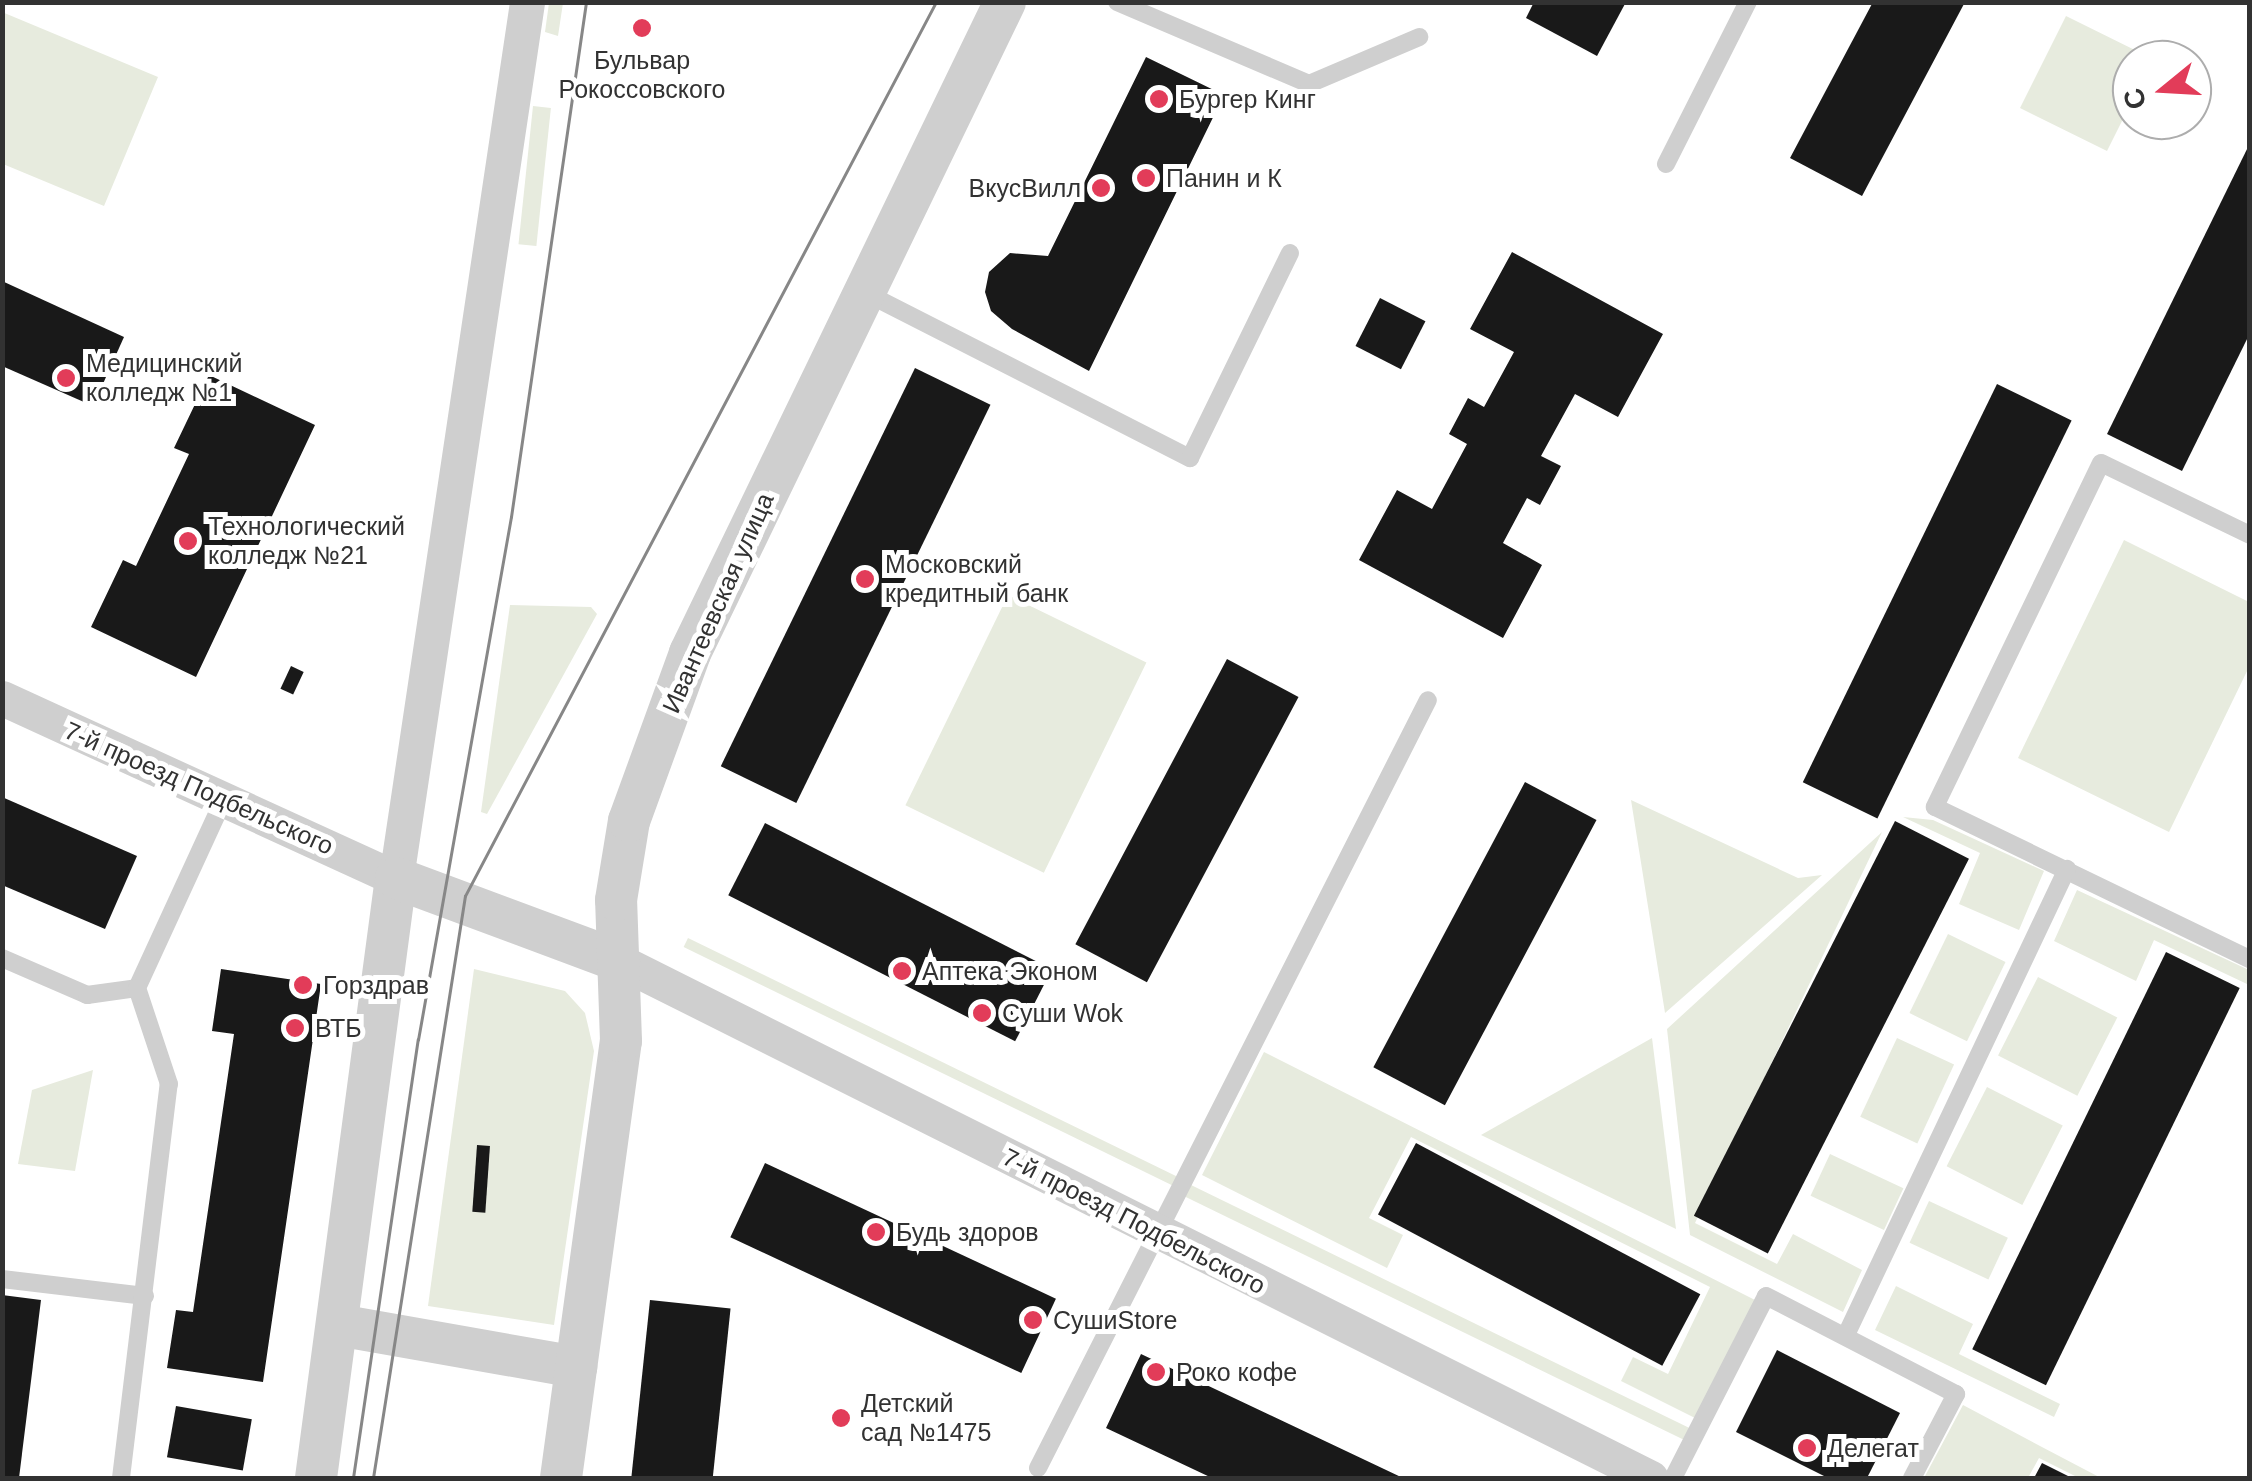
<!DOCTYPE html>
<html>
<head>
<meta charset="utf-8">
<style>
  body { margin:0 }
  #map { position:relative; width:2252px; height:1481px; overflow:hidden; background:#fff; font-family:Helvetica,sans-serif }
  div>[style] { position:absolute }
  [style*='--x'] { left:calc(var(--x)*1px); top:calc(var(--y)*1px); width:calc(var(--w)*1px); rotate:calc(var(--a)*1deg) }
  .green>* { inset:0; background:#e7ebde; transform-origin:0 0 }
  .building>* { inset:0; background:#191919; transform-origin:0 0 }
  .service>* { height:18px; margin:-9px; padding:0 9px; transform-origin:9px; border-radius:9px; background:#cfcfcf }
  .minor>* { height:35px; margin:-17.5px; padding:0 17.5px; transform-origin:17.5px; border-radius:17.5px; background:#cfcfcf }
  .tertiary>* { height:42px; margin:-21px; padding:0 21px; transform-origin:21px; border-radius:21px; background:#cfcfcf }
  .tram>* { height:2.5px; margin:-1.25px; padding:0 1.25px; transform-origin:1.25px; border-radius:1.25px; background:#878787 }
  .dots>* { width:28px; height:28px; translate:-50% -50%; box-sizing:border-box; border:5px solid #fff; border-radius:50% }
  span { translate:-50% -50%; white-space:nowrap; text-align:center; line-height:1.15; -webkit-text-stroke:10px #fff; paint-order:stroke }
  .poi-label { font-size:25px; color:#323232 }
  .left { translate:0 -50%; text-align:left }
  .right { translate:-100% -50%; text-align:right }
  .street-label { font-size:25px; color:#323232 }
  .frame { position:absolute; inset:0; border:5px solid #323232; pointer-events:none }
  .north { position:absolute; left:2112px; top:40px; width:100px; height:100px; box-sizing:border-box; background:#fff; border:2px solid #adadad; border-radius:50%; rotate:252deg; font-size:28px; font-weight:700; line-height:40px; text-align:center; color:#323232 }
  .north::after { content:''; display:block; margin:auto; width:35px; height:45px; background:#e23c59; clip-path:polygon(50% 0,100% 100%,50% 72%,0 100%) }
</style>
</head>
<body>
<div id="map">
  <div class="green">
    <i style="clip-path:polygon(549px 3px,563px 3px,558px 36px,545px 32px)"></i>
    <i style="clip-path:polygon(2px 12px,158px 77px,104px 206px,3px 164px)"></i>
    <i style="clip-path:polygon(2066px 16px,2153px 59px,2132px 60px,2132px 101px,2107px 151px,2020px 108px)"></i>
    <i style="left:533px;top:106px;width:18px;height:139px;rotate:6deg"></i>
    <i style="clip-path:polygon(2124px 540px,2249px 602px,2249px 667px,2169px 832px,2018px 758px)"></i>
    <i style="left:1008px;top:595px;width:154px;height:234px;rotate:26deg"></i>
    <i style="clip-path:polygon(510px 605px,591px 607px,597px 614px,487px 814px,481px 812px)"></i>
    <i style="clip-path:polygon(1631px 800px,1798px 878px,1822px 875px,1665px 1013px)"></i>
    <i style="clip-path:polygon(1903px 817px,1933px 820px,2044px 871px,2019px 930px,1959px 904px,1980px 853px)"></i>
    <i style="clip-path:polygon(1882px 832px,1695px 1223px,1777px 1264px,1793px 1234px,1862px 1270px,1843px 1312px,1690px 1235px,1667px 1029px)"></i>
    <i style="clip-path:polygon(2077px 890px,2249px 970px,2247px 984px,2154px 940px,2136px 981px,2054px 941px)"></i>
    <i style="left:1948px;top:934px;width:64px;height:88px;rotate:26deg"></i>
    <i style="left:688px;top:938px;width:544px;height:10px;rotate:26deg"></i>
    <i style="clip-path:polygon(474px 969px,565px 991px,585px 1013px,594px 1051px,554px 1325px,428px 1306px)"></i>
    <i style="left:2038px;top:977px;width:89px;height:88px;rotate:27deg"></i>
    <i style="clip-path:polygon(1652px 1038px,1676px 1229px,1481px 1135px)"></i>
    <i style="left:1897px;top:1038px;width:63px;height:87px;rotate:25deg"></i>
    <i style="clip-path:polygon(1264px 1052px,1755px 1300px,1695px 1418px,1621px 1381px,1633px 1357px,1668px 1374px,1710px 1287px,1411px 1137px,1369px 1218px,1403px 1235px,1387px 1268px,1202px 1175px)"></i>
    <i style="clip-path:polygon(93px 1070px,75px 1171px,18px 1164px,32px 1090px)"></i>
    <i style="left:1987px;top:1087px;width:85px;height:89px;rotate:27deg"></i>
    <i style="left:1830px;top:1154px;width:81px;height:46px;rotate:25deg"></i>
    <i style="left:1191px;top:1185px;width:558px;height:13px;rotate:26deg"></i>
    <i style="left:1929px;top:1201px;width:87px;height:46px;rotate:25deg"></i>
    <i style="clip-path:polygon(1896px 1286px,1973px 1324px,1959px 1354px,2060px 1404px,2054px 1417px,1875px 1330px)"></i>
    <i style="clip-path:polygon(1963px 1405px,2040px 1446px,2101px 1478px,2079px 1478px,2039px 1458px,2028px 1478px,1924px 1478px)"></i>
  </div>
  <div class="building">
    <i style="clip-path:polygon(1534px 2px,1626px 2px,1597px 56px,1526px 18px)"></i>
    <i style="clip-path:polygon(1873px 2px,1965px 2px,1862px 196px,1790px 158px)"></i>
    <i style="clip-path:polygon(1146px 57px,1224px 95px,1089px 371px,1012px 329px,991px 311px,985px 292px,989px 272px,1010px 253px,1048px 256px)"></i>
    <i style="clip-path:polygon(2250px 143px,2250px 333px,2182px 471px,2107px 434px)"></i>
    <i style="clip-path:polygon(1512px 252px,1663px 334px,1618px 417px,1575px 394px,1541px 456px,1561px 466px,1540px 505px,1527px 498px,1503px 543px,1542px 565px,1503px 638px,1359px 560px,1397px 490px,1432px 509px,1467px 444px,1449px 434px,1468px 398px,1484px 407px,1514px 352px,1470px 329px)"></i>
    <i style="clip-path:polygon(2px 281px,124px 337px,93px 406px,2px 366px)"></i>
    <i style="left:1380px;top:298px;width:51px;height:54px;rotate:27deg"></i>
    <i style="left:915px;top:368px;width:84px;height:443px;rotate:26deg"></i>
    <i style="clip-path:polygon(209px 375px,315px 425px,196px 677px,91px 627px,123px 560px,136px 566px,189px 454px,174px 448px)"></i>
    <i style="left:1997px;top:384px;width:83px;height:443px;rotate:26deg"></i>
    <i style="left:1227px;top:659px;width:81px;height:323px;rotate:28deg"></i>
    <i style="left:291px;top:666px;width:14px;height:25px;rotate:25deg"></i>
    <i style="left:1525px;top:782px;width:81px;height:323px;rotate:28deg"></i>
    <i style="clip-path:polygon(2px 797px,137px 856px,105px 929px,2px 885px)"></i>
    <i style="left:1895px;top:821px;width:83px;height:443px;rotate:27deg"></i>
    <i style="left:765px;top:823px;width:322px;height:81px;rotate:27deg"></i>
    <i style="left:2166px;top:952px;width:82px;height:442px;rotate:26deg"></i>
    <i style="clip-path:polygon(221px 969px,321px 984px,263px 1382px,167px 1368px,176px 1310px,193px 1312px,234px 1034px,212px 1031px)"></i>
    <i style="left:1416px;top:1143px;width:322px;height:81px;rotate:28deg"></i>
    <i style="left:477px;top:1145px;width:13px;height:67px;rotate:4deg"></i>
    <i style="left:765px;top:1163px;width:321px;height:82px;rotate:25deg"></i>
    <i style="clip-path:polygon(2px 1295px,41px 1300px,19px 1478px,2px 1478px)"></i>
    <i style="left:650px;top:1300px;width:81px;height:179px;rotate:6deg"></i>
    <i style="clip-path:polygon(1777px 1350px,1900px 1413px,1867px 1478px,1828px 1478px,1736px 1432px)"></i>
    <i style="clip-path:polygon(1141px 1354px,1160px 1363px,1403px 1478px,1212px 1478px,1106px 1428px)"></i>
    <i style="left:176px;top:1406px;width:77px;height:52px;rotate:10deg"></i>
    <i style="clip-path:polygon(2042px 1463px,2072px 1478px,2034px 1478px)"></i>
  </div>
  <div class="service">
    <i style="--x:1117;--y:2;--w:209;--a:23.1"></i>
    <i style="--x:1309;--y:84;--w:120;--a:-23.1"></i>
    <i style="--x:1666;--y:164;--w:182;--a:-63.2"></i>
    <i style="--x:864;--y:292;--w:366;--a:27"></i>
    <i style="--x:1190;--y:458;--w:228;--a:-64"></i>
    <i style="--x:2250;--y:535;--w:165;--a:-154.2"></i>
    <i style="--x:2101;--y:463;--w:382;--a:115.8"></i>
    <i style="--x:1935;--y:807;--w:350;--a:25.8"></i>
    <i style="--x:2;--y:958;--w:93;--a:23.5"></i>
    <i style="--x:87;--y:995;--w:50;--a:-8"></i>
    <i style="--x:137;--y:988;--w:206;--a:-65.3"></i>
    <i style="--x:2;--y:1279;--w:144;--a:6.8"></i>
    <i style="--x:1846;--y:1335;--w:516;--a:-64.63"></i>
    <i style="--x:1038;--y:1468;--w:861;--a:-63.08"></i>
    <i style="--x:121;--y:1478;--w:397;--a:-83.1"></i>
    <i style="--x:169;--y:1084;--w:101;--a:-108.4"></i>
    <i style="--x:1673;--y:1478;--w:204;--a:-62.9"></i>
    <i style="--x:1766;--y:1296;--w:214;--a:27.3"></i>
    <i style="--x:1956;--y:1394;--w:95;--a:117.6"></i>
  </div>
  <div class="minor">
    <i style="--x:2;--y:698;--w:433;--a:24.6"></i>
    <i style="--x:396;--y:878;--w:886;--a:-81.49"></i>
    <i style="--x:619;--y:961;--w:1154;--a:26.61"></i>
  </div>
  <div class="tertiary">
    <i style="--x:338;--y:1325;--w:242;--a:10"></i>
    <i style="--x:316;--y:1478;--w:605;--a:-82.41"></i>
    <i style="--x:396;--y:878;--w:238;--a:20.4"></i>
    <i style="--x:561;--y:1478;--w:441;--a:-82.2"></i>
    <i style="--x:621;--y:1041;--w:141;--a:-92"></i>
    <i style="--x:616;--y:900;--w:80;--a:-80.7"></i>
    <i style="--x:629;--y:821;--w:179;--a:-70"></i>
    <i style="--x:690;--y:653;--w:723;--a:-64.18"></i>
  </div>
  <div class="tram">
    <i style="--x:353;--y:1478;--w:443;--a:-81.6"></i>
    <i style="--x:418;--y:1040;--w:531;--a:-79.92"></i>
    <i style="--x:511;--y:517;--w:520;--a:-81.71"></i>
    <i style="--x:373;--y:1478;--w:589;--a:-81.02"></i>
    <i style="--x:465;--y:896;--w:1010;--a:-62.22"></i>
  </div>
  <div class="dots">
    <i style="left:642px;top:28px;background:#e23c59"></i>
    <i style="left:1159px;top:99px;background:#e23c59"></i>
    <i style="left:1146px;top:178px;background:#e23c59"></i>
    <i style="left:1101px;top:188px;background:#e23c59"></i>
    <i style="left:66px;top:378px;background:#e23c59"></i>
    <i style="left:188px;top:541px;background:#e23c59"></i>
    <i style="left:865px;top:579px;background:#e23c59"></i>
    <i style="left:902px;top:971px;background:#e23c59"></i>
    <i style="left:303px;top:985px;background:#e23c59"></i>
    <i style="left:982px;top:1013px;background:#e23c59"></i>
    <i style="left:295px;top:1028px;background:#e23c59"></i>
    <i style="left:876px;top:1232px;background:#e23c59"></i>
    <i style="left:1033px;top:1320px;background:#e23c59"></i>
    <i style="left:1156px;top:1372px;background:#e23c59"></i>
    <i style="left:841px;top:1418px;background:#e23c59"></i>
    <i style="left:1807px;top:1448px;background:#e23c59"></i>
  </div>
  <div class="poi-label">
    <span style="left:642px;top:75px">Бульвар<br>Рокоссовского</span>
    <span class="left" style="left:1179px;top:99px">Бургер Кинг</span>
    <span class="left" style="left:1166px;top:178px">Панин и К</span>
    <span class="right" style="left:1081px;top:188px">ВкусВилл</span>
    <span class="left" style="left:86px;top:378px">Медицинский<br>колледж №1</span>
    <span class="left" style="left:208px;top:541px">Технологический<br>колледж №21</span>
    <span class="left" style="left:885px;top:579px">Московский<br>кредитный банк</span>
    <span class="left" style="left:922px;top:971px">Аптека Эконом</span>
    <span class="left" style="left:323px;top:985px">Горздрав</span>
    <span class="left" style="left:1002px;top:1013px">Суши Wok</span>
    <span class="left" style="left:315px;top:1028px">ВТБ</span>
    <span class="left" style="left:896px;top:1232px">Будь здоров</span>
    <span class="left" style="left:1053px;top:1320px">СушиStore</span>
    <span class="left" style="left:1176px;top:1372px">Роко кофе</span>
    <span class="left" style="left:861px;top:1418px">Детский<br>сад №1475</span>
    <span class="left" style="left:1827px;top:1448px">Делегат</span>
  </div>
  <div class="street-label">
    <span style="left:718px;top:603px;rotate:-66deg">Ивантеевская улица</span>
    <span style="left:199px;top:788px;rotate:24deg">7-й проезд Подбельского</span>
    <span style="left:1134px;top:1221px;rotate:27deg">7-й проезд Подбельского</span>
  </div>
  <div class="frame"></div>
  <div class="north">С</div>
</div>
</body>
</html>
